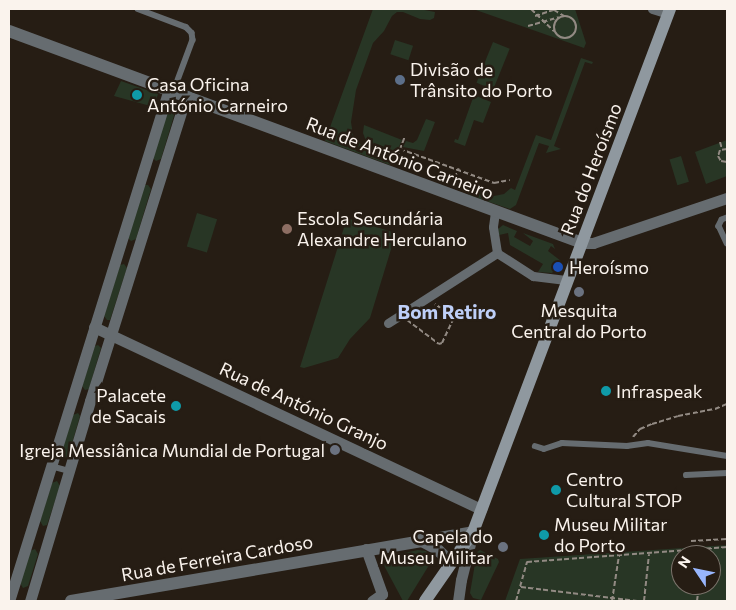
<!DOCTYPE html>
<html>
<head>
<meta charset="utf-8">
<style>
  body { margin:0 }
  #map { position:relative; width:736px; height:610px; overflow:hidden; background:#261d14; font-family:Commissioner,sans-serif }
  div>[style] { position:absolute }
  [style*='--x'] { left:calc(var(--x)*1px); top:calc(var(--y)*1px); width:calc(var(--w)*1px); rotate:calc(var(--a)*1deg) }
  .green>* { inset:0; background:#283625; transform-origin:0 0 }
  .path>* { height:2px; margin-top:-1px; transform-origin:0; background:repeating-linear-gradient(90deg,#928a83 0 5px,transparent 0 7.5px) }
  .path>.ring { margin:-1px; padding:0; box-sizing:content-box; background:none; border:2px solid #928a83; border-radius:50% }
  .service>* { height:5.5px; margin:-2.75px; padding:0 2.75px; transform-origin:2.75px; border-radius:2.75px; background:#666c70 }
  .pedestrian>* { height:9px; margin:-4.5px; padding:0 4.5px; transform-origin:4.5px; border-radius:4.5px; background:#666c70 }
  .minor>* { height:11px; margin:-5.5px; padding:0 5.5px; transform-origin:5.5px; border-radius:5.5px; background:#666c70 }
  .tertiary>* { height:12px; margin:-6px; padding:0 6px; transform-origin:6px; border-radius:6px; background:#666c70 }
  .secondary>* { height:12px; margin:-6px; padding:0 6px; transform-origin:6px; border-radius:6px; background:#8f989f }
  .dots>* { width:14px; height:14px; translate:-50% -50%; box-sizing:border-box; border:2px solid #261d14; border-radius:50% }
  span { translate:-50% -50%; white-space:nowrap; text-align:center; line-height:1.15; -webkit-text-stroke:5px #261d14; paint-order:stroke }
  .poi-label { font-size:18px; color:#faf3ed }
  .left { translate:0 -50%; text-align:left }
  .right { translate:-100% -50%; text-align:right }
  .street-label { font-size:18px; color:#faf3ed }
  .neighbourhood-label { font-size:19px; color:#becff8; font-weight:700 }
  .frame { position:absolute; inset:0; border:10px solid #faf3ed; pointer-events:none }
  .north { position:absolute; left:671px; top:545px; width:50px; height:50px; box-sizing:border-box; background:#261d14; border:1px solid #7b736b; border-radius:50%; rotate:304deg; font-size:14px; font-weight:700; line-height:20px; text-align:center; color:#faf3ed }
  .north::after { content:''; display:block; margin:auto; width:18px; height:22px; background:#98b6fd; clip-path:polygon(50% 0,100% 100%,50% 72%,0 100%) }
</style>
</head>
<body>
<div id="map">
  <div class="green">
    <i style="clip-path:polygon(373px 9px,419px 9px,435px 12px,434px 18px,430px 20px,420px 19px,403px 12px,397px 12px,392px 16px,384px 31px,373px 43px,356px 90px,351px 122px,353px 135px,363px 147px,389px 156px,391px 161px,390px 165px,325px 141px)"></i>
    <i style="clip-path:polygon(473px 9px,575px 9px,586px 43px,584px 48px)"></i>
    <i style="left:395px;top:40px;width:19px;height:15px;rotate:18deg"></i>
    <i style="left:493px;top:42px;width:18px;height:44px;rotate:22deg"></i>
    <i style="clip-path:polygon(581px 58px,593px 62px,592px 64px,585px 62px,554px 146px,561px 149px,546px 153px,549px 146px,539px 143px,516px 205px,510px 209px,469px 195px,467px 189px,471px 188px,494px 196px,504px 194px,511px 188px,515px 190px,536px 135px,551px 140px)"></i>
    <i style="clip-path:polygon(121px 81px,158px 94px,154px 107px,114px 96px)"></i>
    <i style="clip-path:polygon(474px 95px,491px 102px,483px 123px,474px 120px,465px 146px,454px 142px,455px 139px,458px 140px)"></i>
    <i style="clip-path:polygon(169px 105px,173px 105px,176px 109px,161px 159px,156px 161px,153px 158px)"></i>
    <i style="clip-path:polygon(426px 119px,435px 122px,424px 151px,403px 147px,406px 141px,413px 143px,417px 140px)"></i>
    <i style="clip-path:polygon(364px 125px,402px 140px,396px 153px,366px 141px,363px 133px)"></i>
    <i style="clip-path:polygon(727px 140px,727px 176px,706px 184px,695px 152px)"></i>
    <i style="left:681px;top:156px;width:27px;height:12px;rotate:73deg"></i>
    <i style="clip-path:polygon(144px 185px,148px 185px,151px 189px,136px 239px,131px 241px,128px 238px)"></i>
    <i style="left:197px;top:213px;width:21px;height:35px;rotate:17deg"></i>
    <i style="clip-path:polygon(347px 218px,396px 233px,370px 318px,350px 339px,338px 358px,304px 368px,300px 367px)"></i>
    <i style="clip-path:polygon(503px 225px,517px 231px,514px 237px,530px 246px,533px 241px,523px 233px,553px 244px,555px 249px,551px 246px,548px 251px,561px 261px,557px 267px,552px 273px,538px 272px,543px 264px,510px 245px,508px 233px,499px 235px,498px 229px)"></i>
    <i style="clip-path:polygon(124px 264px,127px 268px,110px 320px,107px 320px,104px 316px,120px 265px)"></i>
    <i style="clip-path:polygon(98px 345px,101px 348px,89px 389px,85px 390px,82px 386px,95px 346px)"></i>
    <i style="clip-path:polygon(78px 413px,80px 416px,68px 457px,64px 458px,61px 453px,73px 415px)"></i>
    <i style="clip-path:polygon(57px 481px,60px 486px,47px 525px,43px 526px,40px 521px,52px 483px)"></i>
    <i style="clip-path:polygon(evenodd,727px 545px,727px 601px,505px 601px,520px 559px,727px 545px,681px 555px,711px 555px,711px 585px,681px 585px,681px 555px)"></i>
    <i style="clip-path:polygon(35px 549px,38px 554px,28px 586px,23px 588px,20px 583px,30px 551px)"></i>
    <i style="clip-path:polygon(418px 550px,426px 551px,431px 562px,407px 601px,403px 601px,380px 558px)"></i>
    <i style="clip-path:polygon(480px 550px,498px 559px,499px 562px,481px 600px,473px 598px,470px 593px,477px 552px)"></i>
  </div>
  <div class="path">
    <i style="--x:531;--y:9;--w:32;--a:44"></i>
    <i class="ring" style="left:554px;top:16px;width:20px;height:20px"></i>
    <i style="--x:535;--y:16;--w:20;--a:-18"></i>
    <i style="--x:554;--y:10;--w:12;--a:31"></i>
    <i style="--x:528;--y:26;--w:32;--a:-16"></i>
    <i style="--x:720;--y:142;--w:7;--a:74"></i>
    <i style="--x:400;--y:149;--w:100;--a:19.9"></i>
    <i style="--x:494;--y:183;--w:16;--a:-11"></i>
    <i style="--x:727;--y:149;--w:7;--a:172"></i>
    <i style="--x:720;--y:150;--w:6;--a:108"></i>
    <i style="--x:718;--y:156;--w:6;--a:59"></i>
    <i style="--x:721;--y:161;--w:6;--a:9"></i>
    <i style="--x:397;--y:157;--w:22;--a:-69"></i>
    <i style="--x:452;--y:185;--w:18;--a:-68"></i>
    <i style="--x:407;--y:320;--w:40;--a:37"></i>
    <i style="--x:439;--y:344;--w:3;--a:-18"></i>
    <i style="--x:442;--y:343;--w:29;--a:-65"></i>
    <i style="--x:454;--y:317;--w:23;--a:-146"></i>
    <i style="--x:633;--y:437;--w:11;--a:-49"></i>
    <i style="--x:640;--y:429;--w:13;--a:-23"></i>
    <i style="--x:652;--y:424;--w:27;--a:-17"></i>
    <i style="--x:678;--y:416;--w:38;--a:-11"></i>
    <i style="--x:715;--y:409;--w:13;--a:-23"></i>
    <i style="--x:691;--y:541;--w:36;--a:-3"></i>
    <i style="--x:521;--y:587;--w:117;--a:6.9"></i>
    <i style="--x:516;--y:601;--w:41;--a:-74.2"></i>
    <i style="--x:527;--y:562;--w:201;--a:-4.3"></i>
    <i style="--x:612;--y:601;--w:47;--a:-81.3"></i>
    <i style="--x:644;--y:601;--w:47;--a:-83.9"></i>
    <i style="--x:697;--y:601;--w:16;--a:-83"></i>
  </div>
  <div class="service">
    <i style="--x:138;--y:9;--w:51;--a:20.6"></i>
    <i style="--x:186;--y:27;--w:8;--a:45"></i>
    <i style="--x:192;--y:33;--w:7;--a:82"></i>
    <i style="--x:193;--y:40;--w:54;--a:110.4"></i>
    <i style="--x:727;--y:218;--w:5;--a:158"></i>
    <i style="--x:722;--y:220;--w:7;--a:117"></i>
    <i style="--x:719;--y:226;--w:19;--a:65"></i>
    <i style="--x:535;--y:446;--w:9;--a:18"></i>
    <i style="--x:544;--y:449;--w:19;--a:-18"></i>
    <i style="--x:562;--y:443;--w:65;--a:2.6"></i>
    <i style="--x:627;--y:446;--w:21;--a:-8"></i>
    <i style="--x:648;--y:443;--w:80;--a:9.3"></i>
    <i style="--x:51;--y:466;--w:20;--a:15"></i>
    <i style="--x:686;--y:475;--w:41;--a:-2.8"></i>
  </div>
  <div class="pedestrian">
    <i style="--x:652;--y:9;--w:17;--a:17"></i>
    <i style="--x:495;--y:212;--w:15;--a:98"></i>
    <i style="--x:493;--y:227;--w:26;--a:81"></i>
    <i style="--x:497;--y:253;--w:43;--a:32.6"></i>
    <i style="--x:533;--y:276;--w:35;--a:7"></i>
    <i style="--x:388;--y:323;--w:130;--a:-32.7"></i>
  </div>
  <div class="minor">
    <i style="--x:582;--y:243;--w:11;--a:0"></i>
    <i style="--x:593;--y:243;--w:141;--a:-18.6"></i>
    <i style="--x:94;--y:327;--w:428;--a:25.2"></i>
    <i style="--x:366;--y:549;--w:48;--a:70.4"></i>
    <i style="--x:382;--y:594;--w:12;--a:145"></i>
    <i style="--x:9;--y:601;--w:536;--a:-72.65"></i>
    <i style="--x:30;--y:601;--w:209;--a:-73.3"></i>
    <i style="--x:90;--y:401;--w:320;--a:-72.5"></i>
    <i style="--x:458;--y:601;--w:21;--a:-82"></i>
    <i style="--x:461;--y:580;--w:49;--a:-76"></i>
  </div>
  <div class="tertiary">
    <i style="--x:9;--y:31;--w:611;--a:20.3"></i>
    <i style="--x:420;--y:540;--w:19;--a:28"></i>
    <i style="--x:437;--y:549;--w:11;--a:45"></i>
    <i style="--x:445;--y:557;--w:9;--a:63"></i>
    <i style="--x:71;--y:601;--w:408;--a:-9.7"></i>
  </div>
  <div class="secondary">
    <i style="--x:425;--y:601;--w:84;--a:-55.2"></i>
    <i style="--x:473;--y:532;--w:559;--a:-69.36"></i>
  </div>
  <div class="dots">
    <i style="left:400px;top:80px;background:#5c6f8a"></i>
    <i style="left:137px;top:95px;background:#0f9aa8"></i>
    <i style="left:287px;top:229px;background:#8d6e63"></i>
    <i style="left:558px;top:267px;background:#1a4fb4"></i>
    <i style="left:579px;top:292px;background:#6b7280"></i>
    <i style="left:606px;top:391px;background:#0f9aa8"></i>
    <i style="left:176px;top:406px;background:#0f9aa8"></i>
    <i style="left:335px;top:450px;background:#6b7280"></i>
    <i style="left:556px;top:490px;background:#0f9aa8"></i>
    <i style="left:544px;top:535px;background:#0f9aa8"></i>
    <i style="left:503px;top:547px;background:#6b7280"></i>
  </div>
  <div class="poi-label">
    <span class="left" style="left:410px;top:80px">Divisão de<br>Trânsito do Porto</span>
    <span class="left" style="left:147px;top:95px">Casa Oficina<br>António Carneiro</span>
    <span class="left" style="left:297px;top:229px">Escola Secundária<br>Alexandre Herculano</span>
    <span class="left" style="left:569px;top:267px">Heroísmo</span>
    <span style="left:579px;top:321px">Mesquita<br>Central do Porto</span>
    <span class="left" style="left:616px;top:391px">Infraspeak</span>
    <span class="right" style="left:166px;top:406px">Palacete<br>de Sacais</span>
    <span class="right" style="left:325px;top:450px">Igreja Messiânica Mundial de Portugal</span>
    <span class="left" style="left:566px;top:490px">Centro<br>Cultural STOP</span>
    <span class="left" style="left:554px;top:535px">Museu Militar<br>do Porto</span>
    <span class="right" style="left:493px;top:547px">Capela do<br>Museu Militar</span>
  </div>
  <div class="street-label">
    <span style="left:400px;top:158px;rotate:21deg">Rua de António Carneiro</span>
    <span style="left:591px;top:169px;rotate:-69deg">Rua do Heroísmo</span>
    <span style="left:304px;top:406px;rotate:25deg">Rua de António Granjo</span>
    <span style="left:217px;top:558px;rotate:-10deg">Rua de Ferreira Cardoso</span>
  </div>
  <div class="neighbourhood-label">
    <span style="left:447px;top:312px">Bom Retiro</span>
  </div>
  <div class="frame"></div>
  <div class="north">N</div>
</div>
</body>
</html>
